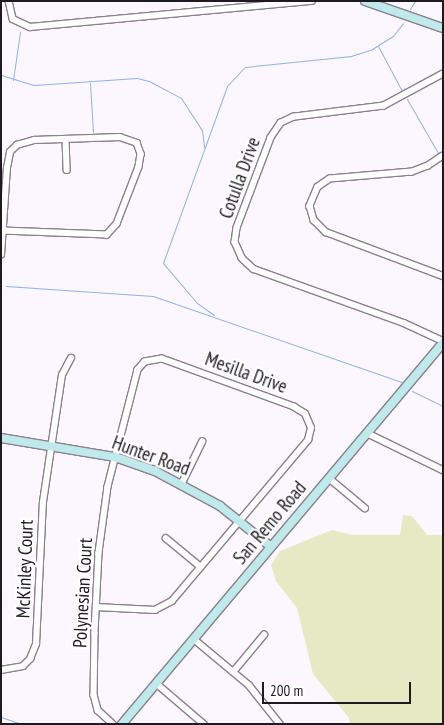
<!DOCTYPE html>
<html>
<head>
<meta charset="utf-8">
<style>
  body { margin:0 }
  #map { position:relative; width:444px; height:725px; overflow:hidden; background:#fcf6ff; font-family:"PT Sans Narrow",sans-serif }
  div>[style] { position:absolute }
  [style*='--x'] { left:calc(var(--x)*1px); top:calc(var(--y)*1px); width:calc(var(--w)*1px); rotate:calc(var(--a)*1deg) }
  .green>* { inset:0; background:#e6eac4 }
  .stream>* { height:1px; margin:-0.5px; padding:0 0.5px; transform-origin:0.5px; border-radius:0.5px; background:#91b2e4 }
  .roads { filter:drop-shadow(1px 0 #8a808e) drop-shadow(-1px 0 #8a808e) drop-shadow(0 1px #8a808e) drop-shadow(0 -1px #8a808e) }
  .street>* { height:5.5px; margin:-2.75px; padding:0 2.75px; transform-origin:2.75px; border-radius:2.75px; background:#fff }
  .secondary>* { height:8px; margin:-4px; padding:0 4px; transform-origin:4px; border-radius:4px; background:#c0e9ec }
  span { translate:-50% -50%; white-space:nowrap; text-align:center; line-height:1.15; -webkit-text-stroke:4.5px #fff; paint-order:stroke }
  .street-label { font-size:19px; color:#1e1a20 }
  .frame { position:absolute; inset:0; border:2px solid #1e1a20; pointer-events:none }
  .scale { position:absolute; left:262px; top:682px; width:149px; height:22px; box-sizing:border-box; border:2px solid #1e1a20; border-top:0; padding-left:6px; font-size:15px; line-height:18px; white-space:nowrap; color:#1e1a20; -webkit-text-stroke:4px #fff; paint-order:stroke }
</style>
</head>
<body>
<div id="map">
  <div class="green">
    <i style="clip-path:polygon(403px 515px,412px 516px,427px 535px,443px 535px,443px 724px,350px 724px,349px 718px,313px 674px,297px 608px,276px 581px,271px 565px,280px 551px,332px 530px,352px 535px,400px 535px)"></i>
  </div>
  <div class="stream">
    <i style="--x:410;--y:9;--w:9;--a:-58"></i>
    <i style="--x:378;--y:46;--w:51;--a:61.9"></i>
    <i style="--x:1;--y:75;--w:34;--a:17"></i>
    <i style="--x:34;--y:85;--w:103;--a:-3.9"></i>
    <i style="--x:137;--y:78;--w:12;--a:14"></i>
    <i style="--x:149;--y:81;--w:36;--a:28"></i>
    <i style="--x:181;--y:98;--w:38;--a:57"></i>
    <i style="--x:202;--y:130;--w:17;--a:83"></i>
    <i style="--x:13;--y:80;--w:49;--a:-81.7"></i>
    <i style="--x:90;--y:83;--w:49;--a:86.5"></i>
    <i style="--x:407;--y:99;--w:62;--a:60.1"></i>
    <i style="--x:6;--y:286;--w:147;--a:3.9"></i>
    <i style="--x:153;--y:296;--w:263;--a:19.1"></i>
    <i style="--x:214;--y:315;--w:21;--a:-145"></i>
    <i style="--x:197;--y:303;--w:52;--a:-130.4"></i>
    <i style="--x:163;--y:263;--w:188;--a:-70.1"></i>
    <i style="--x:227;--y:86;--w:26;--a:-47"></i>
    <i style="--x:245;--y:67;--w:107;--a:-5.9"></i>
    <i style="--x:351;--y:56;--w:22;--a:-18"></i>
    <i style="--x:372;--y:49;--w:25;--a:-32"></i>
    <i style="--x:393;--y:36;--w:16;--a:-52"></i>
    <i style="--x:412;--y:391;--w:34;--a:26"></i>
    <i style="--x:1;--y:717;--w:21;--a:19"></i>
  </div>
  <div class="roads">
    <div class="street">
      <i style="--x:9;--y:1;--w:18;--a:77"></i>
      <i style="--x:13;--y:19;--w:19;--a:25"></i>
      <i style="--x:30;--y:27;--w:283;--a:-5.3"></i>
      <i style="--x:443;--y:74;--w:67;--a:151.5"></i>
      <i style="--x:384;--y:106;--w:91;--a:173"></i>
      <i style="--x:294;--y:117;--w:14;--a:155"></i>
      <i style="--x:281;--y:123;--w:18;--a:124"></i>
      <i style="--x:271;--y:138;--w:96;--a:110.7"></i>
      <i style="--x:237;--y:228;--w:14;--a:98"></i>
      <i style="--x:235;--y:242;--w:17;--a:66"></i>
      <i style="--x:242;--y:258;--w:16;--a:43"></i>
      <i style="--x:254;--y:269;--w:159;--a:19.8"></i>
      <i style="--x:404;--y:323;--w:43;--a:24.8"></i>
      <i style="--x:66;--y:139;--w:31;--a:88"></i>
      <i style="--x:443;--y:156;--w:18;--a:146"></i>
      <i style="--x:428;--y:166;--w:17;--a:159"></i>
      <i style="--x:412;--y:172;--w:82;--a:175.1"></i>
      <i style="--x:330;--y:179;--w:14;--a:146"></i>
      <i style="--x:318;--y:187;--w:21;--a:113"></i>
      <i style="--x:310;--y:206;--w:15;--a:74"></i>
      <i style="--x:314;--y:220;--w:17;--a:45"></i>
      <i style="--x:326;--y:232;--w:125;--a:20.6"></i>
      <i style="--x:1;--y:255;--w:87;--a:-86.1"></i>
      <i style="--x:7;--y:168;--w:16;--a:-79"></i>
      <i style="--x:10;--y:152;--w:10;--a:-45"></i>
      <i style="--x:17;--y:145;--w:18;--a:-16"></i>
      <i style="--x:34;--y:140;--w:86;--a:-2"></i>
      <i style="--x:120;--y:137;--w:18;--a:19"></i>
      <i style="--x:137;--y:143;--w:12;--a:70"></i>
      <i style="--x:141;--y:154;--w:13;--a:99"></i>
      <i style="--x:139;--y:167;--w:61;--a:111.1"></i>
      <i style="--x:117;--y:224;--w:15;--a:132"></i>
      <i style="--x:107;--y:235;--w:104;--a:-177.8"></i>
      <i style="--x:367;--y:433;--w:85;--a:26"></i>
      <i style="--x:329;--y:478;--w:47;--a:39.8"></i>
      <i style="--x:182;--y:483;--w:46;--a:-64"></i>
      <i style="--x:166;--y:538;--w:45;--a:39.6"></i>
      <i style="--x:96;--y:607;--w:59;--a:2.9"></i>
      <i style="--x:155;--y:610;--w:19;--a:-28"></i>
      <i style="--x:172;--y:601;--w:211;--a:-49.8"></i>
      <i style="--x:308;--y:440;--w:12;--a:-76"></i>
      <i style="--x:311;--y:428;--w:15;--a:-113"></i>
      <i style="--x:305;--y:414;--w:13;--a:-148"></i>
      <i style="--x:294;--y:407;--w:140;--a:-160"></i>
      <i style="--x:162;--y:359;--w:17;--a:170"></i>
      <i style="--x:145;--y:362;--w:11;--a:131"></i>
      <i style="--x:138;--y:370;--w:121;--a:104.4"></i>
      <i style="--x:108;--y:487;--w:67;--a:97.8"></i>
      <i style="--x:99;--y:553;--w:80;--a:92.9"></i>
      <i style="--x:95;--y:633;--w:62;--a:90.9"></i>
      <i style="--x:94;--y:695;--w:16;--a:75"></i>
      <i style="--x:98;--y:710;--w:21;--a:43"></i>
      <i style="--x:194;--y:639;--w:72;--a:39.9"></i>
      <i style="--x:249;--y:685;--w:50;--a:51.5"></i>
      <i style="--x:1;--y:670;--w:22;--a:-10"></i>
      <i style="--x:23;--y:666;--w:10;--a:-45"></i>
      <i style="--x:30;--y:659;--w:16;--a:-68"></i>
      <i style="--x:36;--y:644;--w:142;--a:-87.2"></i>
      <i style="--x:43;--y:502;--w:128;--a:-81.5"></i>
      <i style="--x:62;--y:375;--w:19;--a:-62"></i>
      <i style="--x:234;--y:671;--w:47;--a:-50.2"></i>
      <i style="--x:156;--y:683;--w:63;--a:40.5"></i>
    </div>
    <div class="secondary">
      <i style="--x:365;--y:1;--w:83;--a:19.1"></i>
      <i style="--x:1;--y:438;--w:116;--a:9.5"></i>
      <i style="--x:115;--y:457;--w:42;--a:19.3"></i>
      <i style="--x:155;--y:471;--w:74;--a:28.3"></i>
      <i style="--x:220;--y:506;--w:65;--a:38.8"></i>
      <i style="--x:122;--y:724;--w:498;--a:-49.9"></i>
    </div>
  </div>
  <div class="street-label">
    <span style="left:240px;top:178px;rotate:-70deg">Cotulla Drive</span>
    <span style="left:246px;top:373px;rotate:20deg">Mesilla Drive</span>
    <span style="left:151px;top:456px;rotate:20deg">Hunter Road</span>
    <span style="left:270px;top:523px;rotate:-50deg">San Remo Road</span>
    <span style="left:25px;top:569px;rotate:-88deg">McKinley Court</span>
    <span style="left:83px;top:593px;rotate:-87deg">Polynesian Court</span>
  </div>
  <div class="frame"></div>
  <div class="scale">200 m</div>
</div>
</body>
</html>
